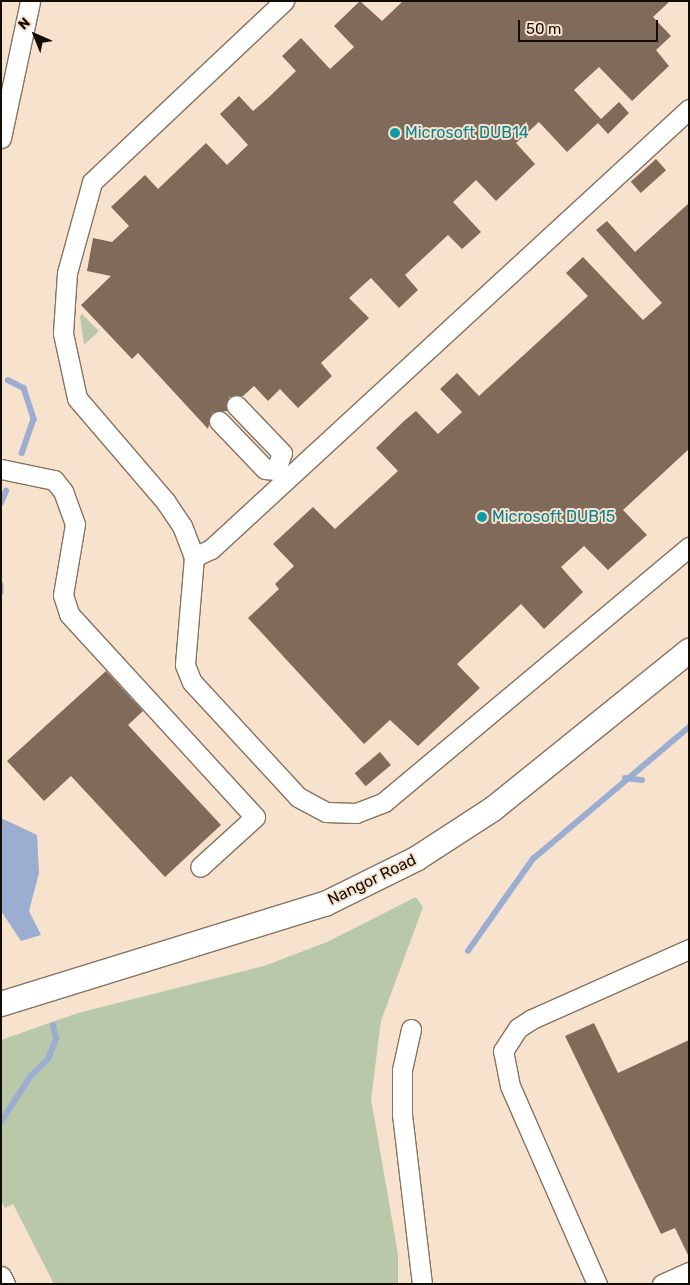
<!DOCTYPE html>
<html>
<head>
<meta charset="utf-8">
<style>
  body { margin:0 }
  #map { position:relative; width:690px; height:1285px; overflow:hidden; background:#f7e2cd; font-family:Rubik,sans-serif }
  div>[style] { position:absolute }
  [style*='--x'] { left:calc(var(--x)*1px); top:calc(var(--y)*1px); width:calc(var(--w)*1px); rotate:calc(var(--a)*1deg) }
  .green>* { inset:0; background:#b8c8a8 }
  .water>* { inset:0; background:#9baed1 }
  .stream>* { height:5.5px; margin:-2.75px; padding:0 2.75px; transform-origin:2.75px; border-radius:2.75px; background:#9baed1 }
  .building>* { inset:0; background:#806a5a; transform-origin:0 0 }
  .roads { filter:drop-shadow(1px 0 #867360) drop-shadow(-1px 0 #867360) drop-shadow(0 1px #867360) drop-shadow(0 -1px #867360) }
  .minor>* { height:19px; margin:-9.5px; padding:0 9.5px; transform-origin:9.5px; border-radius:9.5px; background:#fff }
  .major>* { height:24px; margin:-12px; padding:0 12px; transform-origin:12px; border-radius:12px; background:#fff }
  .dots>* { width:14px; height:14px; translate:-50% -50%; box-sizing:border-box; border:2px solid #f7e2cd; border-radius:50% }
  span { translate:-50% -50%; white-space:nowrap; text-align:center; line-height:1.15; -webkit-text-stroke:4px #f7e2cd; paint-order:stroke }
  .culture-label { font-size:16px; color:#0d838f }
  .left { translate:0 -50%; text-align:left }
  .street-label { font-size:16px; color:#120c05 }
  .frame { position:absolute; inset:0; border:2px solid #120c05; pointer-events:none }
  .north { position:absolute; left:10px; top:10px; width:50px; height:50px; -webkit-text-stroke:4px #f7e2cd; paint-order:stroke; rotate:316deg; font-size:14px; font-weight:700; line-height:20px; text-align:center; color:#120c05 }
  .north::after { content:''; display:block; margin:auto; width:18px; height:22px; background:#120c05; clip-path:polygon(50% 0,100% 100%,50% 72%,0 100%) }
  .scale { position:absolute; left:518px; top:20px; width:140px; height:22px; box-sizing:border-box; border:2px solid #120c05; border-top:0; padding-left:6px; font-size:15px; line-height:18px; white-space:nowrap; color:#120c05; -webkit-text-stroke:4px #f7e2cd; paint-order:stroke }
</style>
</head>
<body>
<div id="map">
  <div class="green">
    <i style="clip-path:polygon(82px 314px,99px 331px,84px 345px,80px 317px)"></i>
    <i style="clip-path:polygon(416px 897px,423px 907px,381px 1021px,371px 1099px,398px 1254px,398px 1284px,54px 1284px,13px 1204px,5px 1208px,1px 1201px,1px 1040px,78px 1013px,264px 966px,327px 942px)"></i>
  </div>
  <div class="water">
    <i style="clip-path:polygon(1px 818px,37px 835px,39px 873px,29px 911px,41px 935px,21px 941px,1px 911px)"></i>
  </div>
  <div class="stream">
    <i style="--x:8;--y:380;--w:18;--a:27"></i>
    <i style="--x:24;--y:388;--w:33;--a:72"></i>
    <i style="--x:34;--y:419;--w:36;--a:109"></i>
    <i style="--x:1;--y:503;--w:13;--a:-67"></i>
    <i style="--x:1;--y:585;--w:7;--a:90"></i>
    <i style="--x:625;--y:778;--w:17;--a:7"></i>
    <i style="--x:468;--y:951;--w:113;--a:-54.8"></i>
    <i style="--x:533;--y:859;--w:204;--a:-40.2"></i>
    <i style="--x:1;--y:1122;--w:54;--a:-57.2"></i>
    <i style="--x:30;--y:1077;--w:25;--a:-45"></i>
    <i style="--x:48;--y:1059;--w:22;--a:-68"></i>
    <i style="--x:56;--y:1039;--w:14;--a:-102"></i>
  </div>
  <div class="building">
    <i style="clip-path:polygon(360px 1px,382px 21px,403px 1px,670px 1px,653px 17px,671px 36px,656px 50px,669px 66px,632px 101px,599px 67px,574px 90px,601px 119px,619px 102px,629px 113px,608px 134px,598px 123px,567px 152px,539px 122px,516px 143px,535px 164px,496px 201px,476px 180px,453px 202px,481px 232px,462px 249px,448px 235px,405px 275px,418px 290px,399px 308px,371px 278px,349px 298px,369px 318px,321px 363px,332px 376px,298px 408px,280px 389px,268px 401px,254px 386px,243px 396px,229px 397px,227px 411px,212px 413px,208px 429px,138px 353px,132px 359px,81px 305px,111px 276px,87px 271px,93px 238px,112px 242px,129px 226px,111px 207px,145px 175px,158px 189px,206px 143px,227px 165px,248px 145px,220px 114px,239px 96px,253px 111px,268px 98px,296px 71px,282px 56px,301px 38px,330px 69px,354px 47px,334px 26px)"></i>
    <i style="left:656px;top:159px;width:15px;height:34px;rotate:48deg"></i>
    <i style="clip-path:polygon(689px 203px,689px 449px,623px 510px,647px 535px,608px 570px,584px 546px,561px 567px,583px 592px,544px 629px,521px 604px,457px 664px,480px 688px,418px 746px,390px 720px,364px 744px,248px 618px,279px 589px,275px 584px,294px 566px,273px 544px,313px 507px,335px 529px,398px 471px,376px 448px,404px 421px,416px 411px,438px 434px,462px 412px,440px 389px,457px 373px,479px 396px,588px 296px,566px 273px,583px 257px,643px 320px,662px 303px,596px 230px,607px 221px,635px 252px)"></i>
    <i style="clip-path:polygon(106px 671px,143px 711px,128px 725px,221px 825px,165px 877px,71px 776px,44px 801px,7px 761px)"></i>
    <i style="left:380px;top:752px;width:17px;height:33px;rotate:50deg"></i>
    <i style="clip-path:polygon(594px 1023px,618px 1073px,689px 1040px,689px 1257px,675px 1228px,661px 1234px,565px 1036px)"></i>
  </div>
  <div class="roads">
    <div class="minor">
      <i style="--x:689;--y:109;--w:650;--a:137.37"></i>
      <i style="--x:211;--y:549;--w:19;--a:155"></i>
      <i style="--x:194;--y:557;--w:108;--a:94.8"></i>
      <i style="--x:185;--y:665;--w:18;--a:68"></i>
      <i style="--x:192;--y:682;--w:156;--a:47.3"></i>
      <i style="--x:298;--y:797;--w:32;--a:28"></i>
      <i style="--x:326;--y:812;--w:30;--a:2"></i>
      <i style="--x:356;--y:813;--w:30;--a:-21"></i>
      <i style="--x:384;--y:802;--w:398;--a:-39.9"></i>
      <i style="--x:1;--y:138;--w:140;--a:-78"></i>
      <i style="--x:219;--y:421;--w:66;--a:46.2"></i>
      <i style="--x:265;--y:469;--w:11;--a:5"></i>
      <i style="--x:276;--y:470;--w:18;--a:-71"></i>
      <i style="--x:282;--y:453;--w:66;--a:-133.8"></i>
      <i style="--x:1;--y:469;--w:54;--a:11.7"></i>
      <i style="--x:54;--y:480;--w:14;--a:51"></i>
      <i style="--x:63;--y:491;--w:35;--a:70"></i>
      <i style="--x:75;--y:524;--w:72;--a:99.6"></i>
      <i style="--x:63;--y:595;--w:20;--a:72"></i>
      <i style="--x:69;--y:614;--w:275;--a:47.5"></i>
      <i style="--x:255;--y:817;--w:74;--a:137.7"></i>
      <i style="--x:194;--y:557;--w:33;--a:-111"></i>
      <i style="--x:182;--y:526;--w:29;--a:-124"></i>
      <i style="--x:166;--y:502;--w:137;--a:-130.6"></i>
      <i style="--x:77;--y:398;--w:66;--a:-102.2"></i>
      <i style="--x:63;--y:333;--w:60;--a:-86.2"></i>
      <i style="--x:67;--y:273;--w:94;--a:-74.6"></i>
      <i style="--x:92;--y:182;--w:264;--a:-43.3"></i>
      <i style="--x:411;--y:1029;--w:42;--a:102.4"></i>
      <i style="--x:402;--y:1070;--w:44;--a:90"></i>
      <i style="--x:402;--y:1114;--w:171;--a:83.3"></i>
      <i style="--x:1;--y:1276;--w:9;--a:63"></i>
      <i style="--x:597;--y:1284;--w:216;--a:-113.7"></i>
      <i style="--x:510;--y:1086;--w:36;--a:-101"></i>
      <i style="--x:503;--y:1051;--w:27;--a:-57"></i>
      <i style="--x:518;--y:1028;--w:17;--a:-33"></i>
      <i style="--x:532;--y:1019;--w:172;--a:-24"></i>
      <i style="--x:662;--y:1284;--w:30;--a:-24"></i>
    </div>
    <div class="major">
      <i style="--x:1;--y:1004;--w:339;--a:-17.2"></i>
      <i style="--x:325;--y:904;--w:102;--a:-26.3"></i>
      <i style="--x:416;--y:859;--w:92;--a:-33"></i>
      <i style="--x:493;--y:809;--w:252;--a:-38.9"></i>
    </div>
  </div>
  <div class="dots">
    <i style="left:395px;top:133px;background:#0f9aa8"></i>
    <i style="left:482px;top:517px;background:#0f9aa8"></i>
  </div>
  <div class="culture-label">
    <span class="left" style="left:405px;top:133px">Microsoft DUB14</span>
    <span class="left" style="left:492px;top:517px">Microsoft DUB15</span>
  </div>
  <div class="street-label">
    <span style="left:372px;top:880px;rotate:-26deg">Nangor Road</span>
  </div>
  <div class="frame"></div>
  <div class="north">N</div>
  <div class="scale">50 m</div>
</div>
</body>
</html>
